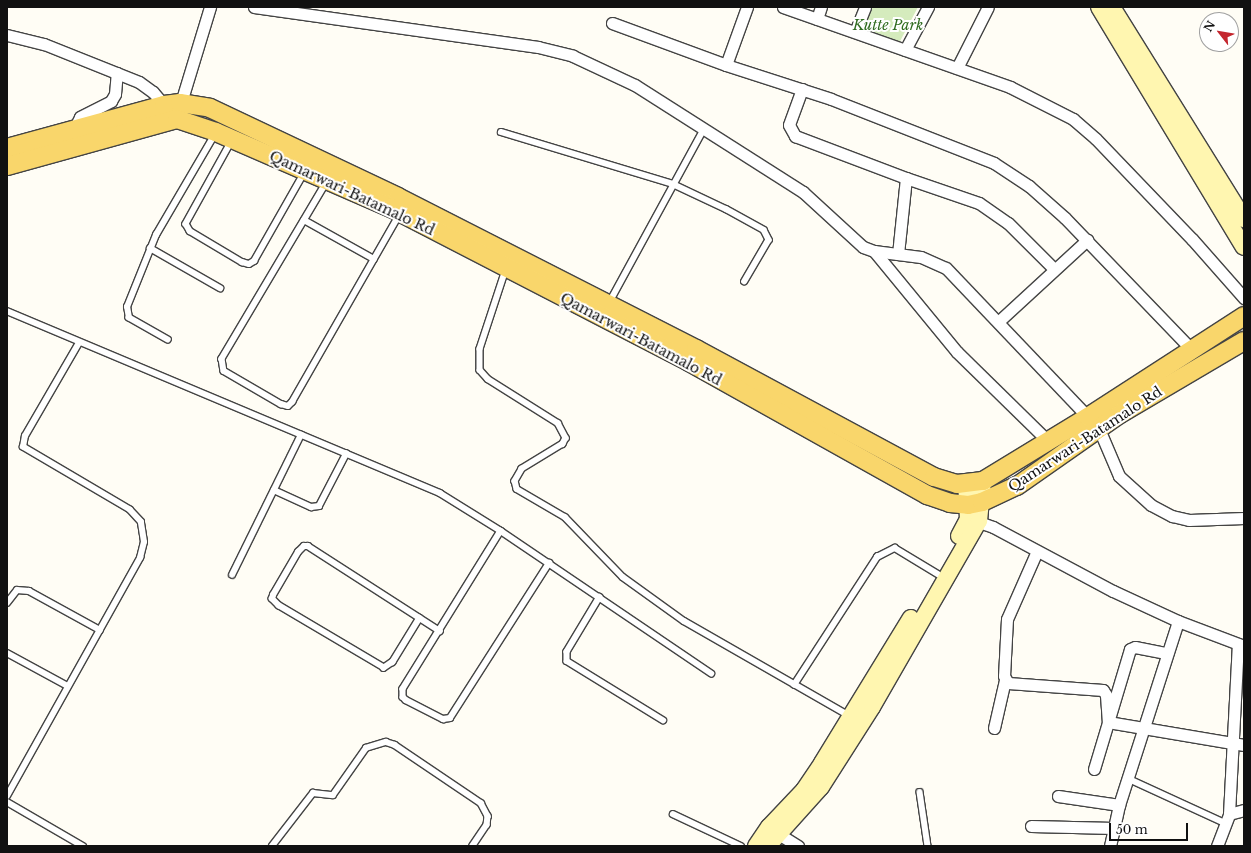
<!DOCTYPE html>
<html>
<head>
<meta charset="utf-8">
<style>
  body { margin:0 }
  #map { position:relative; width:1251px; height:853px; overflow:hidden; background:#fffdf5; font-family:"Libre Baskerville",serif }
  div>[style] { position:absolute }
  [style*='--x'] { left:calc(var(--x)*1px); top:calc(var(--y)*1px); width:calc(var(--w)*1px); rotate:calc(var(--a)*1deg) }
  .green>* { inset:0; background:#d5ebbd }
  .roads { filter:drop-shadow(1px 0 #444) drop-shadow(-1px 0 #444) drop-shadow(0 1px #444) drop-shadow(0 -1px #444) }
  .lane>* { height:5.5px; margin:-2.75px; padding:0 2.75px; transform-origin:2.75px; border-radius:2.75px; background:#fff }
  .street>* { height:11px; margin:-5.5px; padding:0 5.5px; transform-origin:5.5px; border-radius:5.5px; background:#fff }
  .secondary>* { height:16px; margin:-8px; padding:0 8px; transform-origin:8px; border-radius:8px; background:#fff6b0 }
  .primary>* { height:18px; margin:-9px; padding:0 9px; transform-origin:9px; border-radius:9px; background:#f9d66b }
  span { translate:-50% -50%; white-space:nowrap; text-align:center; line-height:1.15; -webkit-text-stroke:4px #fff; paint-order:stroke }
  .park-label { font-size:14px; color:#2f6b1f; font-style:italic }
  .street-label { font-size:14px; color:#111 }
  .frame { position:absolute; inset:0; border:8px solid #111; pointer-events:none }
  .north { position:absolute; left:1199px; top:12px; width:40px; height:40px; box-sizing:border-box; background:#fff; border:1px solid #a0a0a0; border-radius:50%; rotate:301deg; font-size:11px; font-weight:700; line-height:16px; text-align:center; color:#111 }
  .north::after { content:''; display:block; margin:auto; width:14px; height:18px; background:#c4262e; clip-path:polygon(50% 0,100% 100%,50% 72%,0 100%) }
  .scale { position:absolute; left:1109px; top:823px; width:79px; height:18px; box-sizing:border-box; border:2px solid #111; border-top:0; padding-left:5px; font-size:12px; line-height:14px; white-space:nowrap; color:#111; -webkit-text-stroke:3px #fff; paint-order:stroke }
</style>
</head>
<body>
<div id="map">
  <div class="green">
    <i style="clip-path:polygon(865px 7px,918px 7px,897px 47px,855px 32px)"></i>
  </div>
  <div class="roads">
    <div class="lane">
      <i style="--x:501;--y:132;--w:180;--a:16.8"></i>
      <i style="--x:673;--y:184;--w:59;--a:25.3"></i>
      <i style="--x:726;--y:209;--w:43;--a:28.9"></i>
      <i style="--x:764;--y:230;--w:11;--a:63"></i>
      <i style="--x:769;--y:240;--w:48;--a:120.3"></i>
      <i style="--x:232;--y:141;--w:95;--a:119"></i>
      <i style="--x:186;--y:224;--w:8;--a:60"></i>
      <i style="--x:190;--y:231;--w:61;--a:30.8"></i>
      <i style="--x:242;--y:262;--w:7;--a:16"></i>
      <i style="--x:249;--y:264;--w:6;--a:-31"></i>
      <i style="--x:254;--y:261;--w:101;--a:-60.4"></i>
      <i style="--x:327;--y:182;--w:206;--a:120.7"></i>
      <i style="--x:222;--y:359;--w:12;--a:81"></i>
      <i style="--x:224;--y:371;--w:66;--a:30.1"></i>
      <i style="--x:281;--y:404;--w:7;--a:16"></i>
      <i style="--x:288;--y:406;--w:6;--a:-45"></i>
      <i style="--x:292;--y:402;--w:215;--a:-60.2"></i>
      <i style="--x:304;--y:220;--w:80;--a:29.1"></i>
      <i style="--x:150;--y:248;--w:81;--a:29.7"></i>
      <i style="--x:506;--y:270;--w:83;--a:108.2"></i>
      <i style="--x:480;--y:349;--w:21;--a:90"></i>
      <i style="--x:480;--y:370;--w:12;--a:48"></i>
      <i style="--x:488;--y:379;--w:83;--a:32.2"></i>
      <i style="--x:558;--y:423;--w:17;--a:62"></i>
      <i style="--x:566;--y:438;--w:7;--a:117"></i>
      <i style="--x:563;--y:444;--w:48;--a:148.6"></i>
      <i style="--x:522;--y:469;--w:14;--a:120"></i>
      <i style="--x:515;--y:481;--w:8;--a:76"></i>
      <i style="--x:517;--y:489;--w:56;--a:30.3"></i>
      <i style="--x:565;--y:517;--w:83;--a:46"></i>
      <i style="--x:623;--y:577;--w:75;--a:35.8"></i>
      <i style="--x:684;--y:621;--w:191;--a:29.8"></i>
      <i style="--x:609;--y:303;--w:198;--a:-61.4"></i>
      <i style="--x:7;--y:311;--w:470;--a:22.8"></i>
      <i style="--x:440;--y:493;--w:72;--a:31.9"></i>
      <i style="--x:501;--y:531;--w:254;--a:34.1"></i>
      <i style="--x:168;--y:340;--w:45;--a:-150.6"></i>
      <i style="--x:129;--y:318;--w:11;--a:-100"></i>
      <i style="--x:127;--y:307;--w:78;--a:-68.1"></i>
      <i style="--x:156;--y:235;--w:117;--a:-59.7"></i>
      <i style="--x:274;--y:490;--w:41;--a:24.7"></i>
      <i style="--x:311;--y:507;--w:8;--a:-7"></i>
      <i style="--x:319;--y:506;--w:59;--a:-62.6"></i>
      <i style="--x:501;--y:531;--w:186;--a:121.8"></i>
      <i style="--x:403;--y:689;--w:8;--a:90"></i>
      <i style="--x:403;--y:697;--w:4;--a:45"></i>
      <i style="--x:406;--y:700;--w:42;--a:27.2"></i>
      <i style="--x:443;--y:719;--w:7;--a:-8"></i>
      <i style="--x:450;--y:718;--w:184;--a:-57.4"></i>
      <i style="--x:232;--y:575;--w:156;--a:-63.8"></i>
      <i style="--x:600;--y:597;--w:64;--a:121"></i>
      <i style="--x:567;--y:652;--w:9;--a:90"></i>
      <i style="--x:567;--y:661;--w:113;--a:31.6"></i>
      <i style="--x:7;--y:603;--w:16;--a:-52"></i>
      <i style="--x:17;--y:590;--w:12;--a:5"></i>
      <i style="--x:29;--y:591;--w:81;--a:28.8"></i>
      <i style="--x:420;--y:618;--w:52;--a:121.5"></i>
      <i style="--x:393;--y:662;--w:11;--a:146"></i>
      <i style="--x:384;--y:668;--w:122;--a:-149.4"></i>
      <i style="--x:279;--y:606;--w:10;--a:-135"></i>
      <i style="--x:272;--y:599;--w:4;--a:-76"></i>
      <i style="--x:273;--y:595;--w:50;--a:-59.8"></i>
      <i style="--x:298;--y:552;--w:8;--a:-45"></i>
      <i style="--x:304;--y:546;--w:4;--a:0"></i>
      <i style="--x:308;--y:546;--w:157;--a:32.8"></i>
      <i style="--x:7;--y:653;--w:69;--a:28.4"></i>
      <i style="--x:794;--y:685;--w:153;--a:-57"></i>
      <i style="--x:877;--y:557;--w:20;--a:-27"></i>
      <i style="--x:895;--y:548;--w:50;--a:31.2"></i>
      <i style="--x:1127;--y:778;--w:108;--a:24.7"></i>
      <i style="--x:920;--y:792;--w:55;--a:81.6"></i>
      <i style="--x:7;--y:796;--w:273;--a:-60.8"></i>
      <i style="--x:140;--y:558;--w:16;--a:-76"></i>
      <i style="--x:144;--y:542;--w:20;--a:-99"></i>
      <i style="--x:141;--y:522;--w:16;--a:-133"></i>
      <i style="--x:130;--y:510;--w:124;--a:-149.5"></i>
      <i style="--x:23;--y:447;--w:11;--a:-80"></i>
      <i style="--x:25;--y:436;--w:108;--a:-59.9"></i>
      <i style="--x:7;--y:802;--w:88;--a:30.1"></i>
      <i style="--x:673;--y:814;--w:75;--a:25.2"></i>
      <i style="--x:272;--y:846;--w:67;--a:-52.3"></i>
      <i style="--x:313;--y:793;--w:20;--a:6"></i>
      <i style="--x:333;--y:795;--w:57;--a:-54.9"></i>
      <i style="--x:366;--y:748;--w:21;--a:-17"></i>
      <i style="--x:386;--y:742;--w:9;--a:18"></i>
      <i style="--x:395;--y:745;--w:104;--a:34"></i>
      <i style="--x:481;--y:803;--w:15;--a:62"></i>
      <i style="--x:488;--y:816;--w:9;--a:96"></i>
      <i style="--x:487;--y:825;--w:25;--a:124"></i>
    </div>
    <div class="street">
      <i style="--x:254;--y:7;--w:287;--a:8"></i>
      <i style="--x:538;--y:47;--w:36;--a:14"></i>
      <i style="--x:573;--y:56;--w:68;--a:25.1"></i>
      <i style="--x:635;--y:85;--w:199;--a:32.5"></i>
      <i style="--x:803;--y:192;--w:81;--a:42.5"></i>
      <i style="--x:863;--y:247;--w:12;--a:20"></i>
      <i style="--x:874;--y:251;--w:47;--a:7.3"></i>
      <i style="--x:921;--y:257;--w:27;--a:24"></i>
      <i style="--x:946;--y:268;--w:206;--a:46.4"></i>
      <i style="--x:783;--y:7;--w:241;--a:19.4"></i>
      <i style="--x:1010;--y:87;--w:71;--a:26.9"></i>
      <i style="--x:1073;--y:119;--w:30;--a:41"></i>
      <i style="--x:1096;--y:139;--w:139;--a:46.2"></i>
      <i style="--x:1192;--y:239;--w:79;--a:48.6"></i>
      <i style="--x:817;--y:19;--w:13;--a:-72"></i>
      <i style="--x:612;--y:23;--w:121;--a:20.2"></i>
      <i style="--x:726;--y:65;--w:110;--a:17.9"></i>
      <i style="--x:831;--y:99;--w:175;--a:21.4"></i>
      <i style="--x:994;--y:163;--w:42;--a:33.3"></i>
      <i style="--x:1029;--y:186;--w:48;--a:41.6"></i>
      <i style="--x:1065;--y:218;--w:182;--a:46.1"></i>
      <i style="--x:855;--y:32;--w:27;--a:-68"></i>
      <i style="--x:7;--y:35;--w:38;--a:14"></i>
      <i style="--x:44;--y:44;--w:102;--a:21.8"></i>
      <i style="--x:139;--y:82;--w:17;--a:36"></i>
      <i style="--x:153;--y:92;--w:17;--a:50"></i>
      <i style="--x:905;--y:50;--w:49;--a:-61.9"></i>
      <i style="--x:726;--y:65;--w:62;--a:-70.1"></i>
      <i style="--x:957;--y:68;--w:68;--a:-63.1"></i>
      <i style="--x:802;--y:89;--w:38;--a:110"></i>
      <i style="--x:789;--y:125;--w:13;--a:61"></i>
      <i style="--x:795;--y:136;--w:119;--a:20.7"></i>
      <i style="--x:906;--y:178;--w:77;--a:18.9"></i>
      <i style="--x:979;--y:203;--w:35;--a:35"></i>
      <i style="--x:1008;--y:223;--w:65;--a:45"></i>
      <i style="--x:179;--y:109;--w:107;--a:-73.1"></i>
      <i style="--x:74;--y:129;--w:13;--a:-63"></i>
      <i style="--x:80;--y:117;--w:35;--a:-27"></i>
      <i style="--x:111;--y:101;--w:8;--a:-60"></i>
      <i style="--x:115;--y:94;--w:21;--a:-85"></i>
      <i style="--x:874;--y:251;--w:131;--a:50.6"></i>
      <i style="--x:957;--y:352;--w:127;--a:44.4"></i>
      <i style="--x:898;--y:254;--w:76;--a:-84"></i>
      <i style="--x:999;--y:321;--w:120;--a:-42.6"></i>
      <i style="--x:1099;--y:429;--w:51;--a:66.9"></i>
      <i style="--x:1119;--y:476;--w:43;--a:42.2"></i>
      <i style="--x:1151;--y:505;--w:24;--a:28"></i>
      <i style="--x:1172;--y:516;--w:17;--a:13"></i>
      <i style="--x:1189;--y:520;--w:55;--a:-2.1"></i>
      <i style="--x:973;--y:520;--w:21;--a:19"></i>
      <i style="--x:993;--y:527;--w:136;--a:28.1"></i>
      <i style="--x:1113;--y:591;--w:72;--a:24.8"></i>
      <i style="--x:1178;--y:621;--w:71;--a:20.7"></i>
      <i style="--x:1037;--y:551;--w:74;--a:113.8"></i>
      <i style="--x:1007;--y:619;--w:57;--a:93"></i>
      <i style="--x:1004;--y:676;--w:8;--a:60"></i>
      <i style="--x:1008;--y:683;--w:95;--a:4.2"></i>
      <i style="--x:1103;--y:690;--w:6;--a:59"></i>
      <i style="--x:1106;--y:695;--w:27;--a:86"></i>
      <i style="--x:1108;--y:722;--w:138;--a:9.6"></i>
      <i style="--x:994;--y:728;--w:49;--a:-77.1"></i>
      <i style="--x:1094;--y:769;--w:125;--a:-73.3"></i>
      <i style="--x:1130;--y:649;--w:5;--a:-22"></i>
      <i style="--x:1135;--y:647;--w:33;--a:11"></i>
      <i style="--x:1058;--y:796;--w:62;--a:8.4"></i>
      <i style="--x:1229;--y:814;--w:170;--a:-87"></i>
      <i style="--x:1031;--y:826;--w:83;--a:1.4"></i>
      <i style="--x:777;--y:833;--w:25;--a:32"></i>
      <i style="--x:1110;--y:846;--w:42;--a:-77.6"></i>
      <i style="--x:1119;--y:805;--w:193;--a:-72.2"></i>
      <i style="--x:1217;--y:846;--w:34;--a:-69"></i>
      <i style="--x:1229;--y:814;--w:16;--a:-15"></i>
    </div>
    <div class="secondary">
      <i style="--x:1099;--y:7;--w:280;--a:58.9"></i>
      <i style="--x:1112;--y:7;--w:250;--a:58.1"></i>
      <i style="--x:959;--y:536;--w:19;--a:-62"></i>
      <i style="--x:968;--y:519;--w:36;--a:-93"></i>
      <i style="--x:756;--y:846;--w:23;--a:-56"></i>
      <i style="--x:769;--y:827;--w:51;--a:-46.6"></i>
      <i style="--x:804;--y:790;--w:32;--a:-56"></i>
      <i style="--x:822;--y:763;--w:170;--a:-58.5"></i>
      <i style="--x:768;--y:846;--w:79;--a:-48.1"></i>
      <i style="--x:821;--y:787;--w:95;--a:-57.5"></i>
      <i style="--x:872;--y:707;--w:215;--a:-60.1"></i>
      <i style="--x:979;--y:521;--w:40;--a:-84.3"></i>
    </div>
    <div class="primary">
      <i style="--x:7;--y:148;--w:163;--a:-15.3"></i>
      <i style="--x:164;--y:105;--w:16;--a:-7"></i>
      <i style="--x:180;--y:103;--w:30;--a:9"></i>
      <i style="--x:210;--y:108;--w:208;--a:25.3"></i>
      <i style="--x:398;--y:197;--w:335;--a:27"></i>
      <i style="--x:696;--y:349;--w:270;--a:28.3"></i>
      <i style="--x:934;--y:477;--w:24;--a:17"></i>
      <i style="--x:957;--y:484;--w:26;--a:-7"></i>
      <i style="--x:983;--y:481;--w:123;--a:-31.4"></i>
      <i style="--x:1088;--y:417;--w:186;--a:-32.9"></i>
      <i style="--x:7;--y:166;--w:176;--a:-15.5"></i>
      <i style="--x:177;--y:119;--w:41;--a:18.4"></i>
      <i style="--x:216;--y:132;--w:191;--a:23.5"></i>
      <i style="--x:391;--y:208;--w:335;--a:27.3"></i>
      <i style="--x:689;--y:362;--w:273;--a:29.2"></i>
      <i style="--x:927;--y:495;--w:24;--a:19"></i>
      <i style="--x:950;--y:503;--w:18;--a:6"></i>
      <i style="--x:968;--y:505;--w:14;--a:-12"></i>
      <i style="--x:982;--y:502;--w:38;--a:-25"></i>
      <i style="--x:1017;--y:486;--w:126;--a:-35"></i>
      <i style="--x:1120;--y:414;--w:144;--a:-30.5"></i>
    </div>
  </div>
  <div class="park-label">
    <span style="left:888px;top:25px">Kutte Park</span>
  </div>
  <div class="street-label">
    <span style="left:352px;top:193px;rotate:25deg">Qamarwari-Batamalo Rd</span>
    <span style="left:641px;top:339px;rotate:28deg">Qamarwari-Batamalo Rd</span>
    <span style="left:1085px;top:439px;rotate:-33deg">Qamarwari-Batamalo Rd</span>
  </div>
  <div class="frame"></div>
  <div class="north">N</div>
  <div class="scale">50 m</div>
</div>
</body>
</html>
